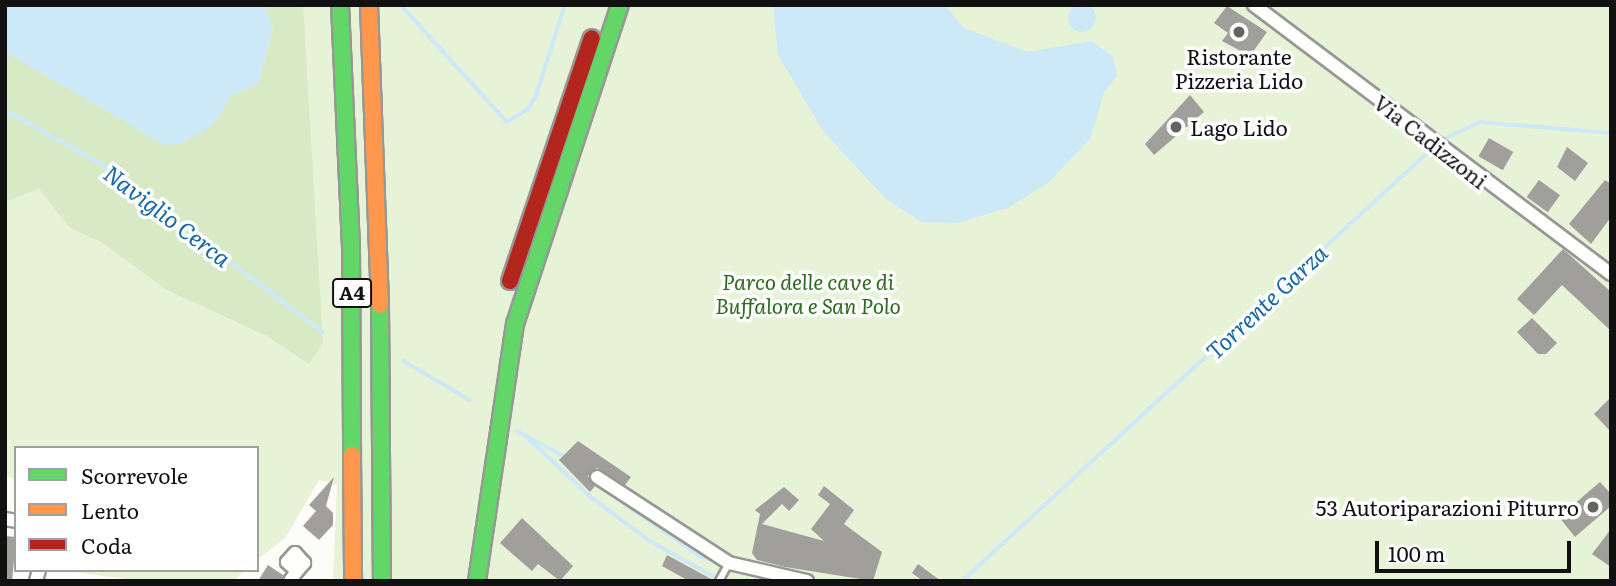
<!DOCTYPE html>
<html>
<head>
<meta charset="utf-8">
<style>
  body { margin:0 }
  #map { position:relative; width:1616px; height:586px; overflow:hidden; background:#fdfcf7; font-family:Literata,serif }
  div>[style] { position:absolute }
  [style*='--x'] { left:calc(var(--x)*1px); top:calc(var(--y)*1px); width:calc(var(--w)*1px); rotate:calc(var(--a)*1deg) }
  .green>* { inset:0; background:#e7f3d7 }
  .forest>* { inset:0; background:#d8eac5 }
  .water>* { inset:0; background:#cde8f7 }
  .round { border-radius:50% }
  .stream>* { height:3.5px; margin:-1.75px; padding:0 1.75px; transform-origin:1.75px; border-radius:1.75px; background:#cde8f7 }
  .building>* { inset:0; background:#a19f9c; transform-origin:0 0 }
  .roads { filter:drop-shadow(2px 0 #979795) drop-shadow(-2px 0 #979795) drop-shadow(0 2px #979795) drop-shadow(0 -2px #979795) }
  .lane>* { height:6px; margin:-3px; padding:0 3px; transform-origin:3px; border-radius:3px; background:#fffffe }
  .street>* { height:12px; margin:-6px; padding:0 6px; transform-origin:6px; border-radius:6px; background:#fffffe }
  .fast>* { height:16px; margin:-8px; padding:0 8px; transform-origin:8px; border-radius:8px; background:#63d668 }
  .slow>* { height:16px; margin:-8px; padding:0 8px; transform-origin:8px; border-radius:8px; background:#ff974d }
  .jam>* { height:16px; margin:-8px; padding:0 8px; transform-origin:8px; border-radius:8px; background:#b3261e }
  .dots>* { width:19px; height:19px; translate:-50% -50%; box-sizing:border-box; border:4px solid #fff; border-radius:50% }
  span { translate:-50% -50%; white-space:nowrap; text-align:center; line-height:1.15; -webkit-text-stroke:7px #fff; paint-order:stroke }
  .shield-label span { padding:2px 5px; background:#fff; border:2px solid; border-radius:5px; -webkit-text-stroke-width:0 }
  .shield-label { font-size:19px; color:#111; font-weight:700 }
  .poi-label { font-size:21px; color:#111 }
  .left { translate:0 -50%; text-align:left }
  .right { translate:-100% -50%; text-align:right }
  .street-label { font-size:21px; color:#111 }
  .park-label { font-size:21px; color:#2f6b1f; font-style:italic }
  .water-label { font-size:23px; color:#1768a6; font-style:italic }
  .frame { position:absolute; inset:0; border:7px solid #111; pointer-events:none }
  .legend { position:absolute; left:14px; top:446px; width:245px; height:126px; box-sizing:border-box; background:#fff; border:2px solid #a0a0a0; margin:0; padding:9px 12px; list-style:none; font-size:21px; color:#111 }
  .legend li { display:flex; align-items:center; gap:14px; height:35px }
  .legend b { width:35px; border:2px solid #a0a0a0 }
  .scale { position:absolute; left:1375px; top:541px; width:196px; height:32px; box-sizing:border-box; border:4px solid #111; border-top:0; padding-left:9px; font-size:21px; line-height:24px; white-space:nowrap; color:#111; -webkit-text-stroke:5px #fff; paint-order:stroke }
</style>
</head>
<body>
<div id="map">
  <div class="green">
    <i style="clip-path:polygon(5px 5px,1611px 5px,1611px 581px,333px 581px,337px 485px,319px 480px,286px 537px,257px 560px,257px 448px,16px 448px,16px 479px,5px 476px)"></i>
    <i style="clip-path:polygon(58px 570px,245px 570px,233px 581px,142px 581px)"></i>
  </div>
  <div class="forest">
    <i style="clip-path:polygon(265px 5px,303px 5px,323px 344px,309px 364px,267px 336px,167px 290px,101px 242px,70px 228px,39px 189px,7px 201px,5px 196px,5px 52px,165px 145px,212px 126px,231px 96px,258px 84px,273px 29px)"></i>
  </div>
  <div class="water">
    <i class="round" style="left:1068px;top:4px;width:28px;height:28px"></i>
    <i style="clip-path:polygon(5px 5px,265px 5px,273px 29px,258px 84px,231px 96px,212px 126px,180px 144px,165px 145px,5px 52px)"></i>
    <i style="clip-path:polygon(773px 5px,945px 5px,964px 28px,1028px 52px,1092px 41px,1113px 57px,1117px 76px,1104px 93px,1090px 139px,1048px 183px,1007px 208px,958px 223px,922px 222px,886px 199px,823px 131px,778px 55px)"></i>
  </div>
  <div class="stream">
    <i style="--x:401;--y:5;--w:158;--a:47.8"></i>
    <i style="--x:507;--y:122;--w:25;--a:-32"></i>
    <i style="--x:528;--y:109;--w:15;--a:-58"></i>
    <i style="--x:536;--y:96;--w:96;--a:-72.3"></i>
    <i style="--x:5;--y:110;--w:112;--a:29.3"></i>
    <i style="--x:103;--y:165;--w:276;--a:37.2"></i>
    <i style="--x:1440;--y:141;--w:44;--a:-25.4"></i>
    <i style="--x:1480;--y:122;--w:131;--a:4.8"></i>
    <i style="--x:404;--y:361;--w:77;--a:30.6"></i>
    <i style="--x:517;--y:431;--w:55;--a:28"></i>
    <i style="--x:528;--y:438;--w:86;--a:43.1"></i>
    <i style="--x:591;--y:497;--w:74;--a:36.7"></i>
    <i style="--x:650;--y:541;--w:80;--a:29.1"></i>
    <i style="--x:604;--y:489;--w:117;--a:34.9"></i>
    <i style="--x:700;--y:556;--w:19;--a:18"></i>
    <i style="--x:962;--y:581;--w:643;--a:-42.6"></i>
  </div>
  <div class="building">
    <i style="clip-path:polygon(1227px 6px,1267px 32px,1250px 56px,1222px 41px,1228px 33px,1214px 23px)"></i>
    <i style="clip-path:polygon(1190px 95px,1204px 112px,1154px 155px,1145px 144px)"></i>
    <i style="left:1489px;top:138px;width:28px;height:21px;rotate:30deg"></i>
    <i style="clip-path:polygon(1567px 147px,1588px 163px,1575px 181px,1557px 167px)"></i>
    <i style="left:1539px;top:180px;width:26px;height:21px;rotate:36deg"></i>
    <i style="clip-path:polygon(1605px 180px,1611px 184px,1611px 217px,1591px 244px,1569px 224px)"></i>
    <i style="clip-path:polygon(1563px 249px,1611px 292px,1611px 331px,1562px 285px,1534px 315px,1517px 299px)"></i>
    <i style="clip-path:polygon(1532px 318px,1557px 343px,1546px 354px,1538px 354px,1517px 332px)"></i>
    <i style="clip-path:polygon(1611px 397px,1611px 432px,1594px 414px)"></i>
    <i style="clip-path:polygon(578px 441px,631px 477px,625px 485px,597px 468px,588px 476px,595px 486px,590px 492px,559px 460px)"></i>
    <i style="clip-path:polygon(334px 477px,326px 506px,333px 513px,333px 525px,319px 540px,303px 526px,316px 511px,309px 505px)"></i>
    <i style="clip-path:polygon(1600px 482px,1611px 494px,1611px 506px,1575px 537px,1559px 517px)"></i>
    <i style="clip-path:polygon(824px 486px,854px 510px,844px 524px,882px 552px,873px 581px,785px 567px,757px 560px,752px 553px,760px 514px,755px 510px,784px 487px,799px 500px,789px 511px,782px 504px,762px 524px,824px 541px,811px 529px,830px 504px,818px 495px)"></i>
    <i style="clip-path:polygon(522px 518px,573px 566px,560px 581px,538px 564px,532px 571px,500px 543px)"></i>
    <i style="clip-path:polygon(1611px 529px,1611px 567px,1592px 554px)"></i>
    <i style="left:5px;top:536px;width:11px;height:45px;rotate:5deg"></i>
    <i style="clip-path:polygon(667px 555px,713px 580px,713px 581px,689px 581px,662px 566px)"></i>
    <i style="clip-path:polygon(918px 564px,941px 581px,923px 581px,912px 573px)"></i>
    <i style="clip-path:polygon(268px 565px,283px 575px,281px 581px,258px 581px)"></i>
  </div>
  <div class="roads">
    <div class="lane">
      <i style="--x:719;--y:581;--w:21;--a:-61"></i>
    </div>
    <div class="street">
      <i style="--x:1254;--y:5;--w:447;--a:37"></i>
      <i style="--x:597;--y:477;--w:158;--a:33.1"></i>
      <i style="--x:729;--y:563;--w:80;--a:13"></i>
      <i style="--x:5;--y:519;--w:11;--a:10"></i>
      <i style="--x:36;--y:581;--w:11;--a:-75"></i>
      <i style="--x:290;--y:581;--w:12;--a:-55"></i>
      <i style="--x:297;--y:571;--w:11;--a:-49"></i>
      <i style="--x:304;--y:563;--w:13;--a:-132"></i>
      <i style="--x:295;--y:553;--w:12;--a:132"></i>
      <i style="--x:287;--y:562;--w:13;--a:42"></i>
    </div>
    <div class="fast">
      <i style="--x:340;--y:5;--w:240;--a:87.4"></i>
      <i style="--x:351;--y:245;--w:210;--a:89.7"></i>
      <i style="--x:380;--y:305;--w:276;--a:89.6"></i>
      <i style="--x:477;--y:581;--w:260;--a:-81.6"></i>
      <i style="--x:515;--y:324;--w:336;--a:-71.8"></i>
    </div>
    <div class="slow">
      <i style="--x:369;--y:5;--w:300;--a:87.9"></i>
      <i style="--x:352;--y:455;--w:126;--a:89.5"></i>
    </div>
    <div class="jam">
      <i style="--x:510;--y:281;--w:256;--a:-71.4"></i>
    </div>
  </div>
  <div class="dots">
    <i style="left:1239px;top:32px;background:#646362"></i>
    <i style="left:1176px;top:127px;background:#646362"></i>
    <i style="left:1593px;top:507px;background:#646362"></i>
  </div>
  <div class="shield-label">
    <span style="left:352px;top:293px">A4</span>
  </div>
  <div class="poi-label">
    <span style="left:1239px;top:68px">Ristorante<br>Pizzeria Lido</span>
    <span class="left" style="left:1190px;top:127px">Lago Lido</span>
    <span class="right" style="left:1579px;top:507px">53 Autoriparazioni Piturro</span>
  </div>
  <div class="street-label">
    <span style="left:1431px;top:141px;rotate:38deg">Via Cadizzoni</span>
  </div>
  <div class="park-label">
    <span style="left:808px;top:293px">Parco delle cave di<br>Buffalora e San Polo</span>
  </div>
  <div class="water-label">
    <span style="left:168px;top:215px;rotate:37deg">Naviglio Cerca</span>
    <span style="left:1266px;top:301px;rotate:-43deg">Torrente Garza</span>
  </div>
  <div class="frame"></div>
  <ul class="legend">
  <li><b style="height:9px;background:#63d668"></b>Scorrevole</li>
  <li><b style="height:9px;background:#ff974d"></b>Lento</li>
  <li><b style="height:9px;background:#b3261e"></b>Coda</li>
  </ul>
  <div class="scale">100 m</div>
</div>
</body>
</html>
